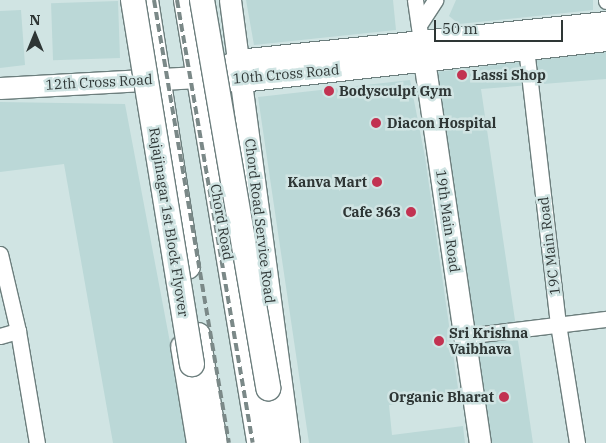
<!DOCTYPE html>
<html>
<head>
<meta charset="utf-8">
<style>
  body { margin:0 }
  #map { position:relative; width:606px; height:443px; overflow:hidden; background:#d0e4e3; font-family:"IBM Plex Serif",serif }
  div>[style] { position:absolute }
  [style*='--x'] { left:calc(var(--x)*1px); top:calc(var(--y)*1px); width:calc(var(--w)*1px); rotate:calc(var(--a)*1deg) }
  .built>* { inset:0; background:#bbd8d7; transform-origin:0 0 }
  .roads { filter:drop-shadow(1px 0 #6c7e7d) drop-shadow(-1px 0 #6c7e7d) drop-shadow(0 1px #6c7e7d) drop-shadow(0 -1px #6c7e7d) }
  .street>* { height:15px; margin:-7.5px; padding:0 7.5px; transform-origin:7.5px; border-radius:7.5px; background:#fff }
  .secondary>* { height:21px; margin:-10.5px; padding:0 10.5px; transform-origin:10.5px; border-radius:10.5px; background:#fff }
  .primary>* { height:24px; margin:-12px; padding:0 12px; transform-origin:12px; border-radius:12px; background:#fff }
  .rail>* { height:4px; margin-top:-2px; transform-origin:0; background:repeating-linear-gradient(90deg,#7b8988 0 8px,transparent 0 12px) }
  .bridges { filter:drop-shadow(1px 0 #6c7e7d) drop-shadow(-1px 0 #6c7e7d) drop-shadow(0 1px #6c7e7d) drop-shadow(0 -1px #6c7e7d) }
  .primary-bridge>* { height:24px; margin:-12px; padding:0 12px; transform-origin:12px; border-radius:12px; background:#fff }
  .dots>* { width:14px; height:14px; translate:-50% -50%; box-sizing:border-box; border:2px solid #d0e4e3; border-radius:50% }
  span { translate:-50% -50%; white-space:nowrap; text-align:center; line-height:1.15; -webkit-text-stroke:5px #d0e4e3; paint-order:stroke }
  .street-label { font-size:14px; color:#2e3635 }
  .poi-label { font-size:14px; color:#2e3635; font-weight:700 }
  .left { translate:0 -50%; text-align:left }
  .right { translate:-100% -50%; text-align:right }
  .north { position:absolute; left:10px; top:10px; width:50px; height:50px; -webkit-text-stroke:4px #d0e4e3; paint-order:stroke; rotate:0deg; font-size:14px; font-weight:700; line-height:20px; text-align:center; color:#2e3635 }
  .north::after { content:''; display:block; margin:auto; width:18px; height:22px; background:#2e3635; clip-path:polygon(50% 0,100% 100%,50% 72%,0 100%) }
  .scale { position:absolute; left:434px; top:20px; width:129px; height:22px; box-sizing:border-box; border:2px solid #2e3635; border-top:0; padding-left:6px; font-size:15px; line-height:18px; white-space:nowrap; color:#2e3635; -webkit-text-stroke:4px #d0e4e3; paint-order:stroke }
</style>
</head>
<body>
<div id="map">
  <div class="built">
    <i style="clip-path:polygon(246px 0,393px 0,396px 30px,254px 45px)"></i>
    <i style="clip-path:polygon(456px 0,593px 0,593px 10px,459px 24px,449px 16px)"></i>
    <i style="left:118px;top:1px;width:57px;height:67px;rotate:88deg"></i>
    <i style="clip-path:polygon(21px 10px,25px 65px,0 68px,0 11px)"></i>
    <i style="clip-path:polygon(606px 52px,606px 79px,481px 89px,533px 443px,487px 443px,435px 72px)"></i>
    <i style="clip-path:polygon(410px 80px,425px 157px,459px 395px,389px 405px,392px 435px,463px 426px,465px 443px,309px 443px,258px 97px)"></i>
    <i style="clip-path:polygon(0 102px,125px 104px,189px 443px,113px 443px,64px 164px,0 172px)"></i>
  </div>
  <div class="roads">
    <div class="street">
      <i style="--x:415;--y:0;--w:41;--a:81.7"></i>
      <i style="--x:606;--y:0;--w:1;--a:90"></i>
      <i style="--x:419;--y:25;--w:30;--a:-57"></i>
      <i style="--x:526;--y:48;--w:278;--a:83.4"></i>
      <i style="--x:558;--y:324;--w:121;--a:80.9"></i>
      <i style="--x:0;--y:254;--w:79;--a:76.8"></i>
      <i style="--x:18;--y:331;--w:114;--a:80.4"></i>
      <i style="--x:0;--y:336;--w:19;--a:-16"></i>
      <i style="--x:465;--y:336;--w:142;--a:-6.9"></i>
    </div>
    <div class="secondary">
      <i style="--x:230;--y:0;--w:447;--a:82.4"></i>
      <i style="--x:422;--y:46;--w:401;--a:81.7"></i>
      <i style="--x:227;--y:65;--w:12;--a:-24"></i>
      <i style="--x:238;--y:60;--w:370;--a:-5.9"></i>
      <i style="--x:0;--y:88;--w:198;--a:-3.2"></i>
      <i style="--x:198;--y:77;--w:43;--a:5.3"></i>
      <i style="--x:241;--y:81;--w:367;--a:-6.4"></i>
      <i style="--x:181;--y:346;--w:98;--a:80.6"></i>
    </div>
    <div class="primary">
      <i style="--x:146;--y:0;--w:270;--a:81.1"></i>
      <i style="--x:186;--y:0;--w:449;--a:80.6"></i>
      <i style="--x:198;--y:335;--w:109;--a:81.1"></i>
      <i style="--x:268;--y:388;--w:55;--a:83.8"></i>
    </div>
  </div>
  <div class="rail">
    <i style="--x:154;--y:0;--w:449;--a:80.4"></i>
    <i style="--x:177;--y:0;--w:449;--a:80.3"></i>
  </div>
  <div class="bridges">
    <div class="primary-bridge">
      <i style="--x:133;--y:0;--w:369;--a:80.8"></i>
      <i style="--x:202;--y:0;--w:394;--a:80.3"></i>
    </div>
  </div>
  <div class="dots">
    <i style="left:462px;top:75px;background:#c23251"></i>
    <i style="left:329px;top:91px;background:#c23251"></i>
    <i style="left:376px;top:123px;background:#c23251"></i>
    <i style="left:377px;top:182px;background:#c23251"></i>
    <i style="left:411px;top:212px;background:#c23251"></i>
    <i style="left:439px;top:341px;background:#c23251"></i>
    <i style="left:504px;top:397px;background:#c23251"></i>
  </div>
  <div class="street-label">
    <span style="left:286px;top:74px;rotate:-5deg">10th Cross Road</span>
    <span style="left:99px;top:82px;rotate:-3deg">12th Cross Road</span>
    <span style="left:260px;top:221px;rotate:83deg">Chord Road Service Road</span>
    <span style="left:448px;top:221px;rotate:82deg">19th Main Road</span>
    <span style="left:169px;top:222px;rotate:81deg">Rajajinagar 1st Block Flyover</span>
    <span style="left:222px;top:222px;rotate:80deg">Chord Road</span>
    <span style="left:549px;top:246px;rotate:-97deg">19C Main Road</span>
  </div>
  <div class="poi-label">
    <span class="left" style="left:472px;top:75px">Lassi Shop</span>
    <span class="left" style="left:339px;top:91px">Bodysculpt Gym</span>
    <span class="left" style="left:387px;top:123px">Diacon Hospital</span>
    <span class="right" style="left:367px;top:182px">Kanva Mart</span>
    <span class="right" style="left:401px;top:212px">Cafe 363</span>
    <span class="left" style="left:449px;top:341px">Sri Krishna<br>Vaibhava</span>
    <span class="right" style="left:494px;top:397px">Organic Bharat</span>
  </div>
  <div class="north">N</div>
  <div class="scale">50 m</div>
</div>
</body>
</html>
